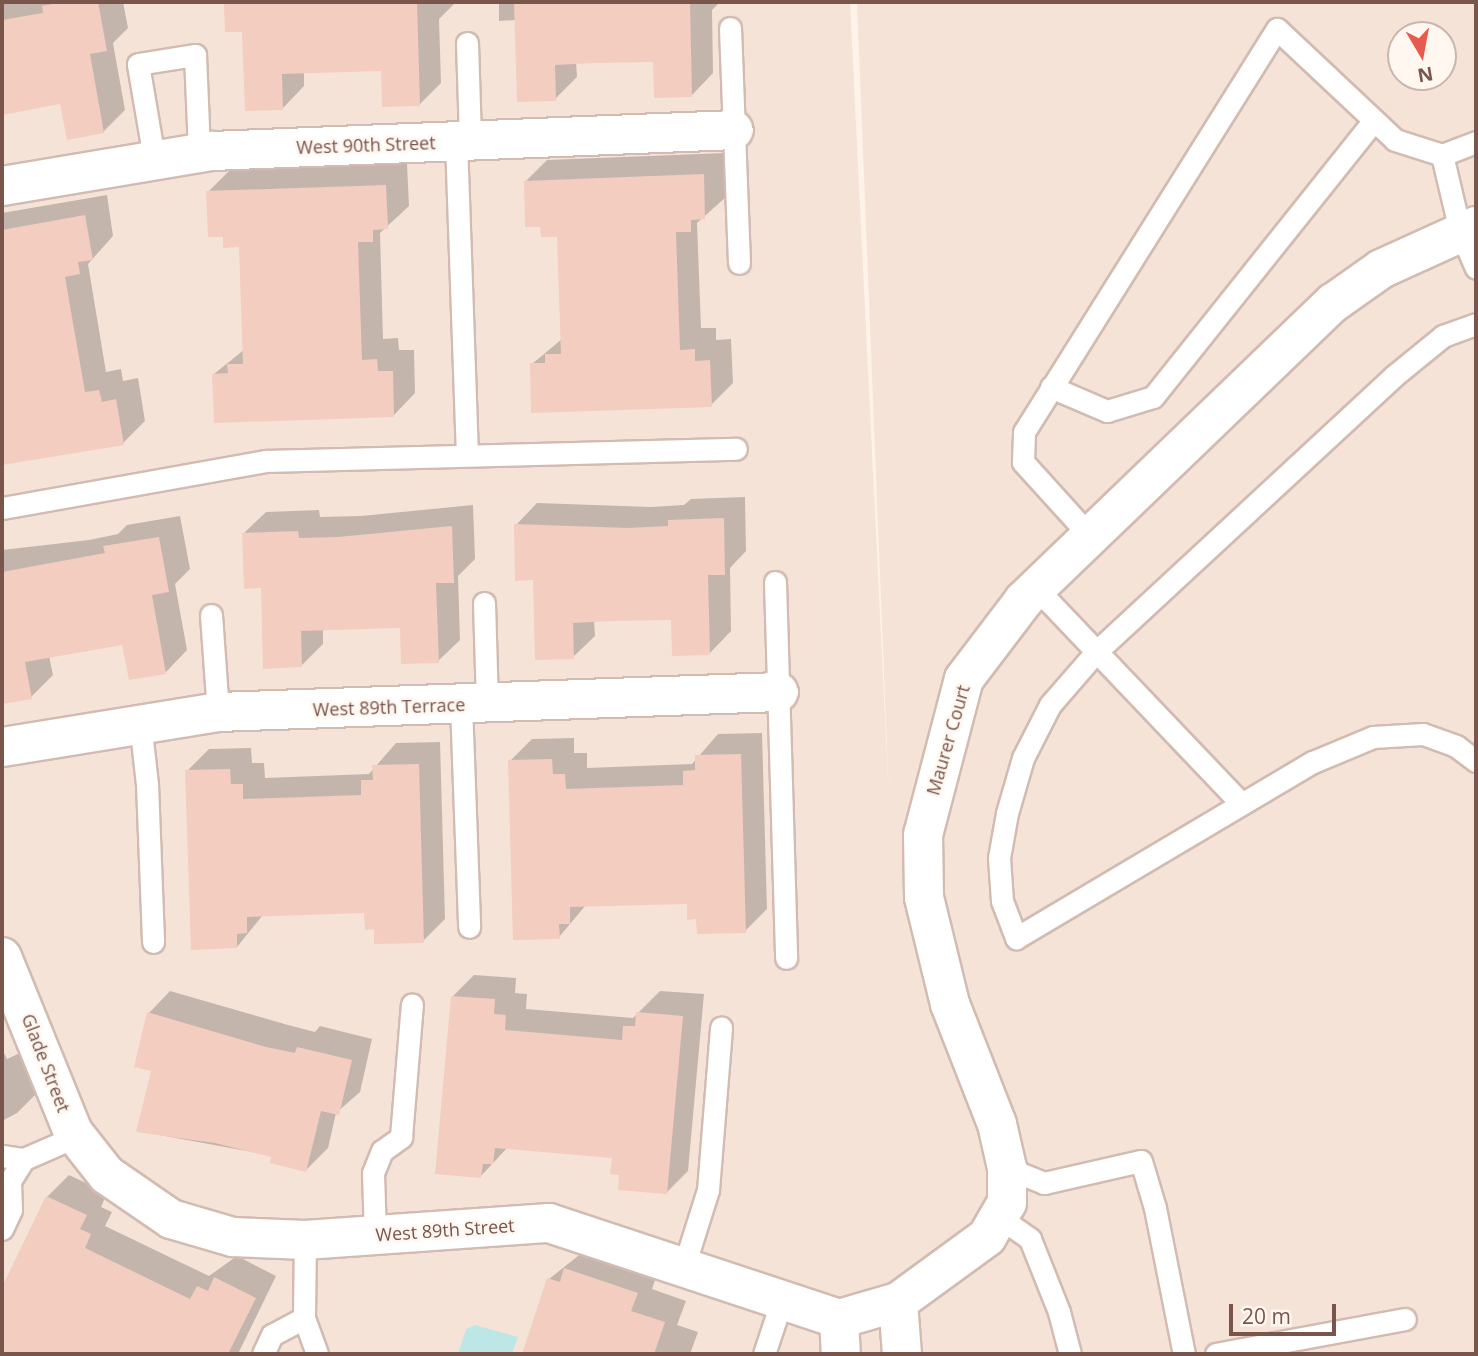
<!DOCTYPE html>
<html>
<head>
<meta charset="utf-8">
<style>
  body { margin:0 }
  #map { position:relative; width:1478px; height:1356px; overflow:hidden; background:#fdf3e9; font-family:"Open Sans",sans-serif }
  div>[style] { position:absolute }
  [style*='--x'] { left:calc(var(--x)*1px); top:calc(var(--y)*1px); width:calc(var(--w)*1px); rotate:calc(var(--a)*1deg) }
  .residential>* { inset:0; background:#f5e3d7 }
  .water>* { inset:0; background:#bde7e7 }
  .shadow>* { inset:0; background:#0003 }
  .building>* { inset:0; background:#f3cdc0 }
  .roads { filter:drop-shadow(2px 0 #d2bbb1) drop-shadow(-2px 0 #d2bbb1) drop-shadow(0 2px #d2bbb1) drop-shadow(0 -2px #d2bbb1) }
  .service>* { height:21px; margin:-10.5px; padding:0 10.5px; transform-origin:10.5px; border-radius:10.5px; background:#fff }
  .minor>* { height:38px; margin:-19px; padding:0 19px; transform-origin:19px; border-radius:19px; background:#fff }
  span { translate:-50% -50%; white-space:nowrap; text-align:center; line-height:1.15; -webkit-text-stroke:5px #fff7f0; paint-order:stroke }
  .street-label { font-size:18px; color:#79554c }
  .frame { position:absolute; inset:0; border:4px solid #79554c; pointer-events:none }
  .north { position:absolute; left:1387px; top:21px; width:70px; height:70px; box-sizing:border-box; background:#fff7f0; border:2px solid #c9b6ae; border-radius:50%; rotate:170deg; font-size:19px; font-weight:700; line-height:28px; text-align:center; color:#79554c }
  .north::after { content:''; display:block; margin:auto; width:24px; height:32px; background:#e75a4e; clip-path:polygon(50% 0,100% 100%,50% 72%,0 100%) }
  .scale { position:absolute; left:1229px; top:1304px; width:107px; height:32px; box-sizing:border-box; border:4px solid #79554c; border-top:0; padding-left:9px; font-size:21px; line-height:24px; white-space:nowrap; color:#79554c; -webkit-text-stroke:5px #fff7f0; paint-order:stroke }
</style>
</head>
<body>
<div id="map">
  <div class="residential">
    <i style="clip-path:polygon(evenodd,2px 2px,850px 2px,889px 799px,857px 2px,1476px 2px,1476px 1354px,2px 1354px,2px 2px,1401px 35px,1443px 35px,1443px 77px,1401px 77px,1401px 35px)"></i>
  </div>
  <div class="water">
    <i style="clip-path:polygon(475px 1325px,518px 1337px,512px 1354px,458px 1354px,466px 1329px)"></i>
  </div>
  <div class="shadow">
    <i style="clip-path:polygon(123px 2px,128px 28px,113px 43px,125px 110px,103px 132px,61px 102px,2px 113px,2px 3px)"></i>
    <i style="clip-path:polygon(226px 2px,456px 2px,439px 19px,441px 83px,419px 105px,383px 69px,304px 72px,304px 86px,283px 108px,244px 30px,227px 30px)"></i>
    <i style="clip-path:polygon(499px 2px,720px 2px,712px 10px,713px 73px,692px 95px,655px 60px,576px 62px,577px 77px,555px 99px,516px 20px,499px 21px)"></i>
    <i style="clip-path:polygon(725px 153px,727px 196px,697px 223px,701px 328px,716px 328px,716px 340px,731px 339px,733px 383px,711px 405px,532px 364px,562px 339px,558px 235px,542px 225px,526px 181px,547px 160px)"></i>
    <i style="clip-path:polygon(407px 163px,409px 206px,380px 233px,383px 339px,398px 338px,399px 350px,414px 350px,415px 393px,394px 415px,214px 374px,245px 349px,241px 245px,225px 235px,208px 192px,230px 170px)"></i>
    <i style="clip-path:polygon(107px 195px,113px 236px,88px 264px,106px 372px,121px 369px,123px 381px,138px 378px,145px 421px,123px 443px,2px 464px,2px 213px)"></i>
    <i style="clip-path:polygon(745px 497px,746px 551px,730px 568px,731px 631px,710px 653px,673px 618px,594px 620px,595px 636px,573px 657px,534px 578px,516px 525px,537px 503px,651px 507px,684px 505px,691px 499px)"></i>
    <i style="clip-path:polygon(473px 505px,475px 559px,458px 576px,460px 640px,438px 661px,401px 626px,323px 628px,323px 644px,301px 666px,263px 587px,244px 533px,266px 512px,319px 510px,320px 517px,361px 516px)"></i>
    <i style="clip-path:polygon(180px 516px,190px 569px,175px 584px,187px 650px,166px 672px,123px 643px,49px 656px,53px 675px,31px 697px,2px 702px,2px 550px,89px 540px,118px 534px,127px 525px)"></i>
    <i style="clip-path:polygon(762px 733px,767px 909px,745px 931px,688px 902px,586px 905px,559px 937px,510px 761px,532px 739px,574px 738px,574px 753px,587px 753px,587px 768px,692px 764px,718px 734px)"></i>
    <i style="clip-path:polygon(440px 742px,445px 919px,423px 941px,375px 927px,366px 912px,263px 915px,237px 947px,187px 771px,209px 749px,251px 748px,252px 763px,264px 763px,265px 778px,369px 774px,396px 743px)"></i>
    <i style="clip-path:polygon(474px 975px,516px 978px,515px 993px,527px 994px,526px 1009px,633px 1018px,660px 991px,704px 994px,688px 1171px,667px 1192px,621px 1174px,613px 1157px,507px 1148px,480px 1177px,452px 997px)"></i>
    <i style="clip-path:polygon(170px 991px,288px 1025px,315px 1032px,320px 1026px,372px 1039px,360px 1092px,336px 1113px,328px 1148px,306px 1170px,273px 1156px,138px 1131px,153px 1070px,149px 1013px)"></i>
    <i style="clip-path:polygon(2px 1049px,7px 1059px,20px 1053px,38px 1092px,17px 1113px,2px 1121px)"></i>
    <i style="clip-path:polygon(69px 1175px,107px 1193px,101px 1207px,112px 1212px,105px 1226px,209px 1276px,237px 1256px,276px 1276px,238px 1354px,2px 1354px,2px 1291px,47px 1197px)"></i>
    <i style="clip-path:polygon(588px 1248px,658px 1271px,652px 1289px,686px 1301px,677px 1325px,698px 1332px,690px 1354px,523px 1354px,549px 1279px)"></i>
  </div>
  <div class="building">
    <i style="clip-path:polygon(63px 2px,98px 2px,107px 51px,90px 54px,104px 133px,67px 140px,60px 104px,2px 115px,2px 20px,43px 13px,42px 6px)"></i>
    <i style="clip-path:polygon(224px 2px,417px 2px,420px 106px,382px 107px,381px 71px,314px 73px,282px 74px,283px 110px,245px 111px,242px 32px,225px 32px)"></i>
    <i style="clip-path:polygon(514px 2px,690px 2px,692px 97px,654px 98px,653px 62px,594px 63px,555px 65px,556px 101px,517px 102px)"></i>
    <i style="clip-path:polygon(704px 174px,705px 219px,691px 220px,691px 232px,676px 232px,680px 350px,695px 349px,695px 361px,710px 360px,712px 407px,531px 413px,530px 363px,545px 363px,545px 354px,561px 354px,557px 237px,541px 237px,540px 227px,525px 227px,524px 181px)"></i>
    <i style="clip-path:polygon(386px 185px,388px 229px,373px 230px,373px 242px,358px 242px,362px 360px,377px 359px,378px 371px,393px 371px,394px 417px,214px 423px,212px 374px,228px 373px,227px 364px,243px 364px,239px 247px,223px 248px,223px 237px,208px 237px,206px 191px)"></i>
    <i style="clip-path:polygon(85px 215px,93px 260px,78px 262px,80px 274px,65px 277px,85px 392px,99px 390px,102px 402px,116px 399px,124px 445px,2px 465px,2px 230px)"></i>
    <i style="clip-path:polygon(724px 518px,725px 575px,708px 575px,710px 655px,672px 656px,671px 620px,612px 621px,573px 623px,574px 659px,535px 660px,533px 580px,515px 581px,514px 524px,628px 528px,668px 526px,668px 520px)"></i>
    <i style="clip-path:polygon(452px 526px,454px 583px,436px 583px,439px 663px,401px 664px,400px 628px,301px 631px,302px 667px,263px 669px,261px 588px,244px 589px,242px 533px,298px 531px,299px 538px,338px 537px)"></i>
    <i style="clip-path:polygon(159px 537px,169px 592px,152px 595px,166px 674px,129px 680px,122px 645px,25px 662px,32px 699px,2px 704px,2px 572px,105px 553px,103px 546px)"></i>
    <i style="clip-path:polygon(741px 754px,746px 933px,697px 934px,696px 919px,687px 920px,687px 904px,570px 907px,570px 924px,559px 924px,560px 939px,513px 940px,508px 760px,552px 759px,553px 774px,565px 774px,566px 789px,683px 785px,683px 771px,695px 770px,695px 755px)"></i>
    <i style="clip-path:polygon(419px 764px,424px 943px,374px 944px,374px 929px,365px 930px,364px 913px,247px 917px,247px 933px,237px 934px,237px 948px,191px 950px,185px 770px,230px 769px,231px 784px,243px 784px,243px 799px,361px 795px,361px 780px,373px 780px,372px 765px)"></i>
    <i style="clip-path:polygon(451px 996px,495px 999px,494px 1014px,506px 1015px,505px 1030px,622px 1040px,623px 1026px,635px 1026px,636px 1012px,683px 1016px,667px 1194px,618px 1190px,619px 1175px,610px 1174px,612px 1158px,495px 1148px,493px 1164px,483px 1164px,481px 1178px,435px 1174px)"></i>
    <i style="clip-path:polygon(147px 1012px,266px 1047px,295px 1053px,297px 1047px,352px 1060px,339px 1115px,321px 1111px,306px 1172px,270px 1163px,271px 1157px,215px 1143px,136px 1132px,151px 1071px,134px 1067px)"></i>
    <i style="clip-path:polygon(46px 1196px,87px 1215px,80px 1229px,91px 1234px,85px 1248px,190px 1299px,197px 1286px,208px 1291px,214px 1277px,256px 1298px,228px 1354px,2px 1354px,2px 1287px)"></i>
    <i style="clip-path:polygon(564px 1268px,638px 1293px,631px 1311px,665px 1322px,654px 1354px,522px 1354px,547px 1278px,560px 1282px)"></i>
  </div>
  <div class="roads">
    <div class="service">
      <i style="--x:730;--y:28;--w:235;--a:87.8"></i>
      <i style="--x:467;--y:43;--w:97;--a:88.2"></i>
      <i style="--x:456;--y:141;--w:314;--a:88"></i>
      <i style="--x:1476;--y:142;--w:36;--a:159"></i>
      <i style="--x:1442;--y:155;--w:78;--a:76.7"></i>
      <i style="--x:1460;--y:231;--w:40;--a:66.6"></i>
      <i style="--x:154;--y:158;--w:95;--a:-99.7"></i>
      <i style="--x:138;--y:64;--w:58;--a:-9"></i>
      <i style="--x:195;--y:55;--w:97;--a:87.6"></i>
      <i style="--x:1476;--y:324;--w:35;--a:160"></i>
      <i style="--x:1443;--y:336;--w:63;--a:140.8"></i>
      <i style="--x:1394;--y:376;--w:408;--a:137.2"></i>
      <i style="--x:1095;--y:653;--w:69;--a:130.9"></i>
      <i style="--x:1050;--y:705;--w:59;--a:117"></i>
      <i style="--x:1023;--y:758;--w:57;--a:106.2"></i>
      <i style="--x:1007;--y:813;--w:46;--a:100.1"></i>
      <i style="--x:999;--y:858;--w:43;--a:86"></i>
      <i style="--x:1002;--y:901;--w:40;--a:69"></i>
      <i style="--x:1016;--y:938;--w:345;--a:-30.7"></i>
      <i style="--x:1313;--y:762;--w:65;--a:-22.6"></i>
      <i style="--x:1373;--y:737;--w:50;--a:-3.4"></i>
      <i style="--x:1423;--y:734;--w:35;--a:20"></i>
      <i style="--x:1456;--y:746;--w:25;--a:37"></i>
      <i style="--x:1051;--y:387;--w:61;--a:23.2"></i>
      <i style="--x:1107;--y:411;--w:48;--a:-16.9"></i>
      <i style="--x:1153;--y:397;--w:354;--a:-51.4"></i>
      <i style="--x:2;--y:508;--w:268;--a:-10.1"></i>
      <i style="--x:266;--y:461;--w:470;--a:-1.5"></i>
      <i style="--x:1090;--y:536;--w:100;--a:-132.2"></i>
      <i style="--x:1023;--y:462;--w:30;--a:-88"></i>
      <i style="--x:1024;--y:432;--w:476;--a:-57.9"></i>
      <i style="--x:1277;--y:29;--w:162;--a:43.2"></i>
      <i style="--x:1395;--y:140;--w:49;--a:17.7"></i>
      <i style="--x:775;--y:582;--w:376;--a:88.3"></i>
      <i style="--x:1036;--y:588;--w:298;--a:46.4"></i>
      <i style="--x:484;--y:603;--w:100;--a:88.3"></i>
      <i style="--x:211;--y:615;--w:97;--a:85.9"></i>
      <i style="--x:461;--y:704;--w:223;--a:87.9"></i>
      <i style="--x:140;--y:722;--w:62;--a:83.6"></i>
      <i style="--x:147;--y:784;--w:158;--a:87.8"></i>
      <i style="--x:2;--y:1156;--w:22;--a:8"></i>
      <i style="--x:24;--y:1159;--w:58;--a:-23.5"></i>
      <i style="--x:1007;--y:1168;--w:40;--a:22"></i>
      <i style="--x:1044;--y:1183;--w:99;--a:-12.8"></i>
      <i style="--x:1141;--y:1161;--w:49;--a:73.4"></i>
      <i style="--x:1155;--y:1208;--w:149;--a:78.8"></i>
      <i style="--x:999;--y:1217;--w:38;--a:35"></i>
      <i style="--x:1030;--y:1239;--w:79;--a:68.3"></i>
      <i style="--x:1059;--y:1312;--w:43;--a:75.3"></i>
      <i style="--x:2;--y:1229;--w:21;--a:-65"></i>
      <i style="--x:11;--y:1210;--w:29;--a:-92"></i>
      <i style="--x:10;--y:1181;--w:26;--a:-58"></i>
      <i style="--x:375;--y:1234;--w:61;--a:-91.9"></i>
      <i style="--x:373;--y:1173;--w:24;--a:-68"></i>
      <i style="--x:382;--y:1151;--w:24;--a:-36"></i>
      <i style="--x:401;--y:1137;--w:133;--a:-85.3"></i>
      <i style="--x:684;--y:1266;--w:80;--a:-72.5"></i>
      <i style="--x:708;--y:1190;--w:163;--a:-85.4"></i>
      <i style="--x:304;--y:1318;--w:38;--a:70"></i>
      <i style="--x:263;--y:1354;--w:21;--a:-65"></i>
      <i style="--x:272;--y:1335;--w:36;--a:-28"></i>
      <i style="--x:304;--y:1318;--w:78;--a:-89.3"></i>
      <i style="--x:764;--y:1354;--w:57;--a:-71.6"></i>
      <i style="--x:1216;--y:1354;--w:192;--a:-10.5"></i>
    </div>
    <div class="minor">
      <i style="--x:2;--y:186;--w:213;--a:-9.5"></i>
      <i style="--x:212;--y:151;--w:522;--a:-2.3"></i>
      <i style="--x:2;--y:747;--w:219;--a:-9.2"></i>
      <i style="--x:218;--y:712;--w:561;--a:-2.04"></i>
      <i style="--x:2;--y:957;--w:189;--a:67.9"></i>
      <i style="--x:73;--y:1132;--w:55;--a:51.7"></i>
      <i style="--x:107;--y:1175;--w:78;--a:34.5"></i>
      <i style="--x:171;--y:1219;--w:65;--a:16.2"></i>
      <i style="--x:233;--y:1237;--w:72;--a:2.4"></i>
      <i style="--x:305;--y:1240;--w:245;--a:-4"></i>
      <i style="--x:549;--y:1223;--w:305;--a:18.3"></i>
      <i style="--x:898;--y:1302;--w:52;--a:85.6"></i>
      <i style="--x:839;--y:1319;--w:61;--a:-16.1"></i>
      <i style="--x:898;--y:1302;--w:110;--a:-36.1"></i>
      <i style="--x:987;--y:1237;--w:39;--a:-60"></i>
      <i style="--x:1007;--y:1203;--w:35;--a:-90"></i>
      <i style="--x:1007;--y:1168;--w:45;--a:-102.8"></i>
      <i style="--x:997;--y:1124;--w:129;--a:-111.4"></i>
      <i style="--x:950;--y:1004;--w:110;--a:-103.7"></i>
      <i style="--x:924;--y:897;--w:62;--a:-90.9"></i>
      <i style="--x:923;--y:835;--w:161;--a:-75.3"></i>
      <i style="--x:964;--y:679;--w:99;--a:-52.8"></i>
      <i style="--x:1024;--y:600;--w:429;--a:-43.9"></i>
      <i style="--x:1333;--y:303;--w:59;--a:-35.3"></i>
      <i style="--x:1381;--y:269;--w:104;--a:-24.4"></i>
      <i style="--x:839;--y:1319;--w:35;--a:87"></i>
    </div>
  </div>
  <div class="street-label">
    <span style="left:366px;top:145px;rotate:-2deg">West 90th Street</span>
    <span style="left:389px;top:707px;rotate:-2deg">West 89th Terrace</span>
    <span style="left:948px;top:740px;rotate:-74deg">Maurer Court</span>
    <span style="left:46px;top:1063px;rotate:69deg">Glade Street</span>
    <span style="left:445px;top:1230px;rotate:-4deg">West 89th Street</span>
  </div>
  <div class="frame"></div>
  <div class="north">N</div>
  <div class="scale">20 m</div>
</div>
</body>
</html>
